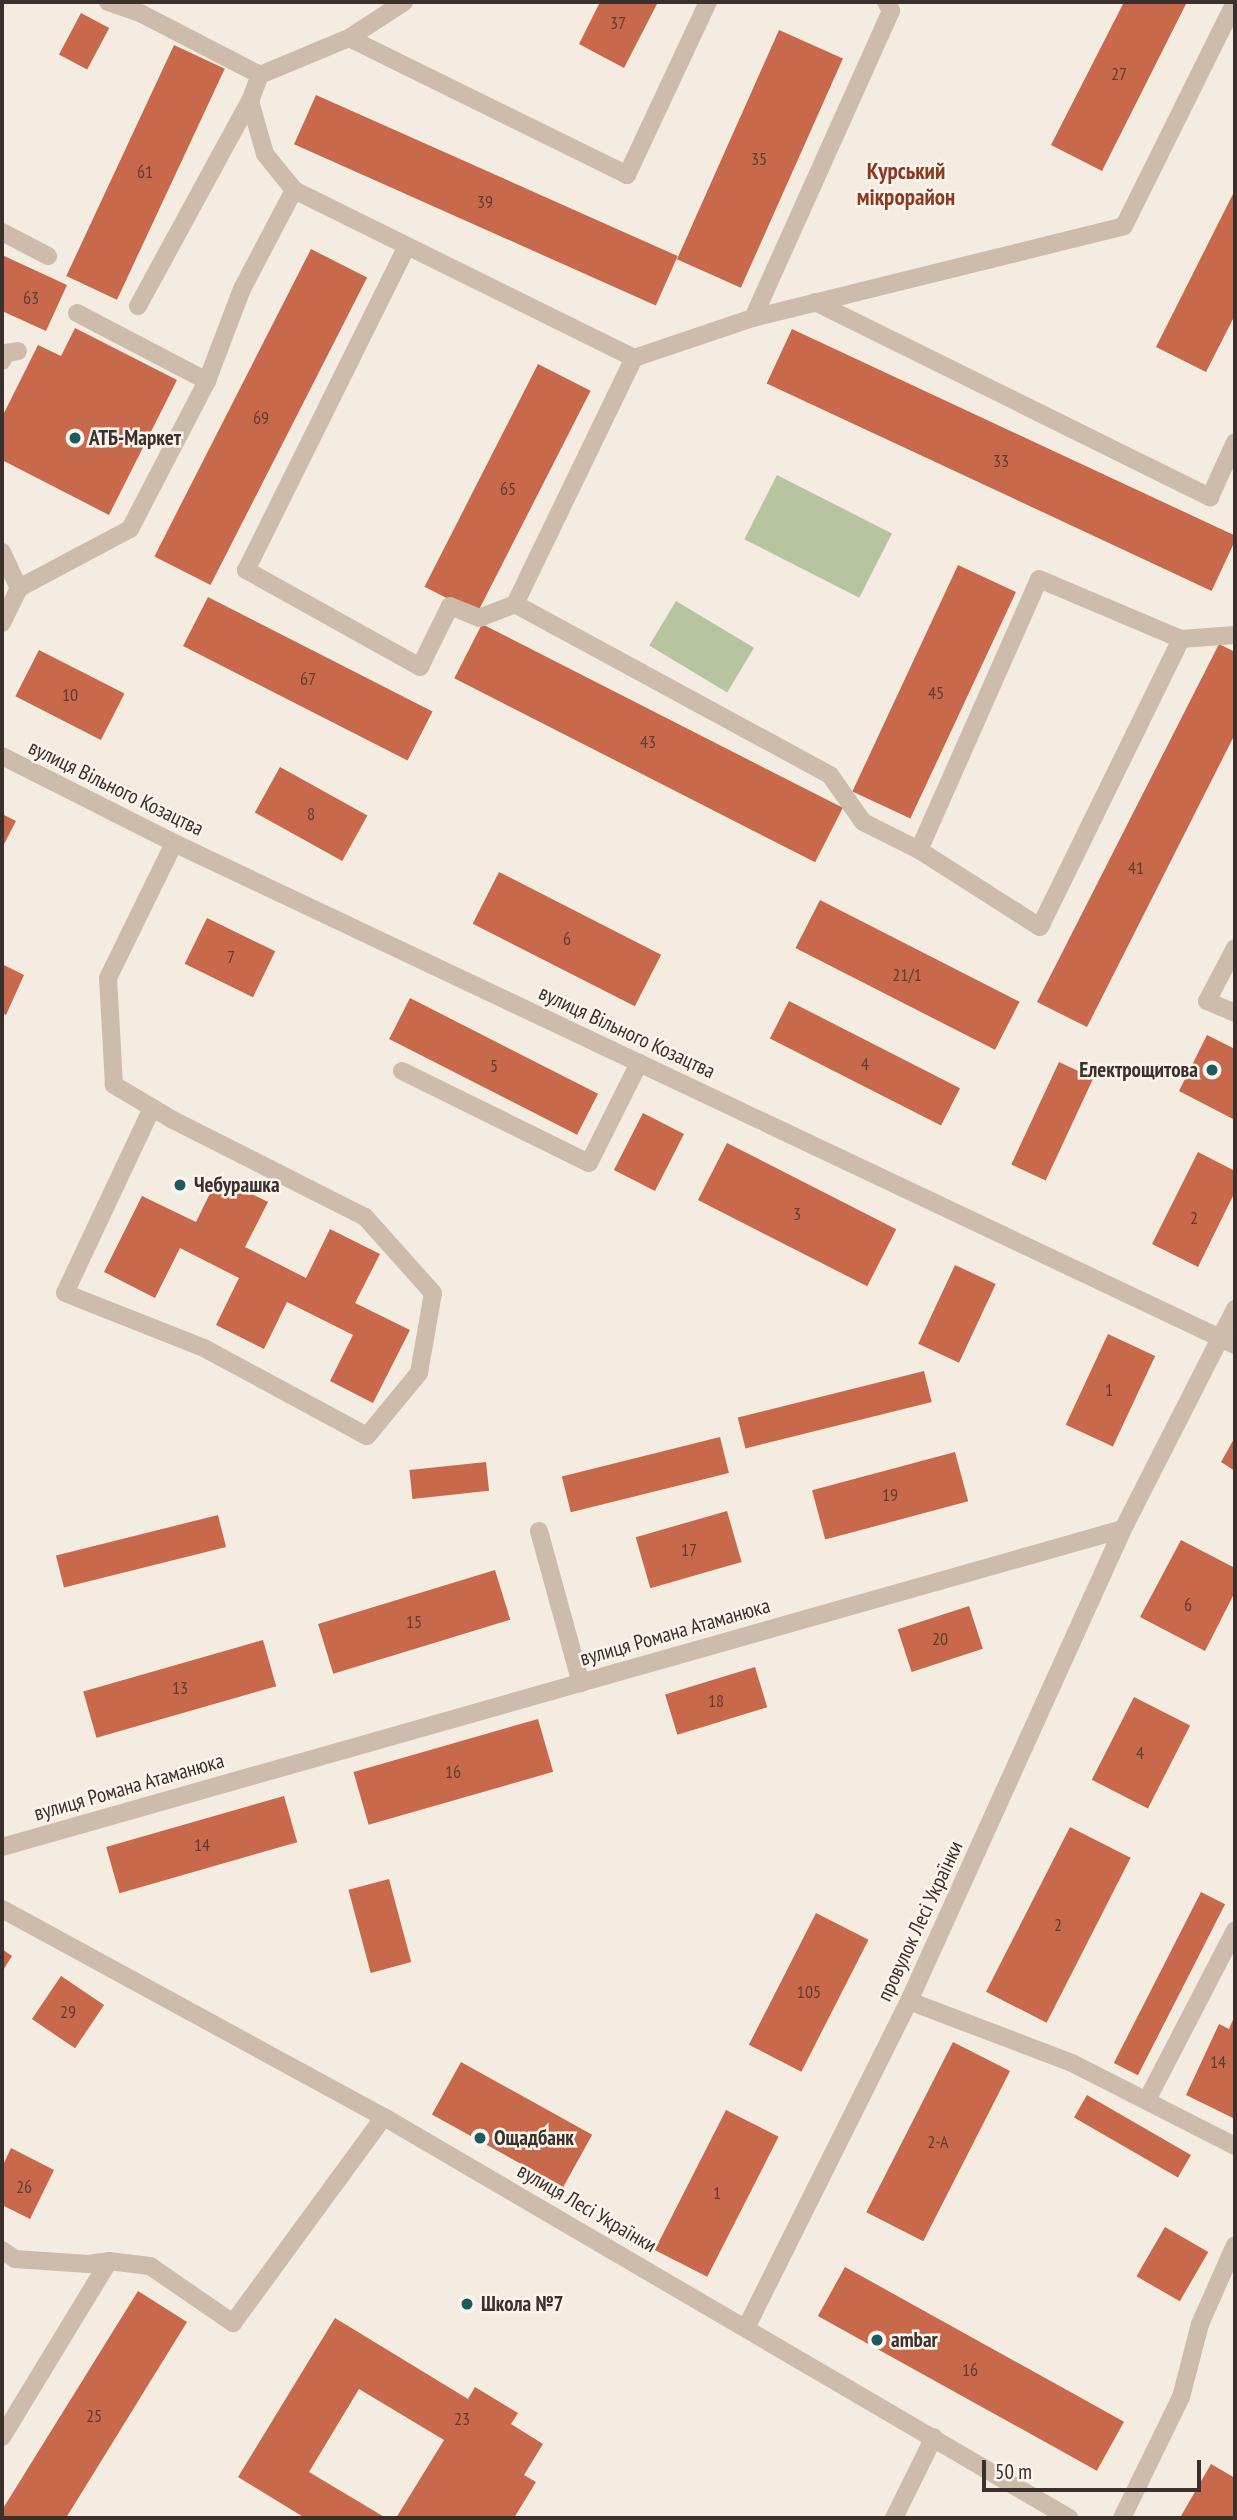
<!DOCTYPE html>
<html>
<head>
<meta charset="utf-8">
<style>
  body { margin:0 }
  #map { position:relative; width:1237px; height:2520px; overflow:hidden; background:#f4ebe1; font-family:"PT Sans Narrow",sans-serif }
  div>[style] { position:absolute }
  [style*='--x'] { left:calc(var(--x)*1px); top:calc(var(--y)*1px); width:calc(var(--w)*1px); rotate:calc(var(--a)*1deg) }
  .green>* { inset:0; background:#b8c4a0; transform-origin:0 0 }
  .building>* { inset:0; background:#c8694b; transform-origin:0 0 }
  .minor>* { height:18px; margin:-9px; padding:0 9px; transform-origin:9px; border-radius:9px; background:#cdbbac }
  .dots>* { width:19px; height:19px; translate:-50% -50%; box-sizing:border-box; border:4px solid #fbf5ee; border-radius:50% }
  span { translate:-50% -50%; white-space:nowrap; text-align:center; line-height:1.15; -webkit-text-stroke:5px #fbf5ee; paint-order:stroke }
  .number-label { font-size:18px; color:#5e3e33 }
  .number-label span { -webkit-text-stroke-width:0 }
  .poi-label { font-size:21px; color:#3b302b; font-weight:700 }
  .left { translate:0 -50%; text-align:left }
  .right { translate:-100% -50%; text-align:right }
  .street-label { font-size:21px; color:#3b302b }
  .neighbourhood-label { font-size:23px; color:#8c3b22; font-weight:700 }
  .frame { position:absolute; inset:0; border:4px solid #3b302b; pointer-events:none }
  .scale { position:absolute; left:982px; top:2460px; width:219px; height:32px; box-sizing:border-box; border:4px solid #3b302b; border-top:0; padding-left:9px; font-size:21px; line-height:24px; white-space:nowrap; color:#3b302b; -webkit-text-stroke:5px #fbf5ee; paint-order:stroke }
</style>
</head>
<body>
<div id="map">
  <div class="green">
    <i style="left:777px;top:475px;width:129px;height:72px;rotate:27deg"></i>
    <i style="left:676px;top:601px;width:91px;height:52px;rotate:31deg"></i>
  </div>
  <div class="building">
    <i style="clip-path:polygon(600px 2px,658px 2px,624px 68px,579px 44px)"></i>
    <i style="clip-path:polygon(1124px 2px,1187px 2px,1102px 171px,1051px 145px)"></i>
    <i style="left:81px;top:13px;width:32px;height:47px;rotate:28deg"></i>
    <i style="left:779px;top:30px;width:70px;height:251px;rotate:24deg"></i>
    <i style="left:174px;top:45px;width:56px;height:255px;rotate:25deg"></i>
    <i style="left:316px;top:95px;width:396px;height:54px;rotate:24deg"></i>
    <i style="clip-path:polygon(1235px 190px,1235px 315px,1206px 372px,1156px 347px)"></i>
    <i style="left:311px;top:249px;width:63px;height:345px;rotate:27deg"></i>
    <i style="clip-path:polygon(2px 255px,67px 285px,46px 331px,2px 311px)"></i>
    <i style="clip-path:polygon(75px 328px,177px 380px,109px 515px,2px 460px,2px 417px,38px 345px,61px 356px)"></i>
    <i style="left:792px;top:329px;width:491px;height:60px;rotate:25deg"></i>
    <i style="left:538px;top:364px;width:59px;height:250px;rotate:27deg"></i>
    <i style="left:958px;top:565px;width:64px;height:250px;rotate:25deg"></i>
    <i style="left:208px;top:597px;width:252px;height:55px;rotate:27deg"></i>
    <i style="left:482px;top:624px;width:405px;height:61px;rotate:27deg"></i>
    <i style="clip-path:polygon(1219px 644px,1235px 652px,1235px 734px,1087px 1027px,1037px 1002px)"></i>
    <i style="left:39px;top:650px;width:96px;height:52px;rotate:27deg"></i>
    <i style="left:280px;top:767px;width:100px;height:52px;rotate:29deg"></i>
    <i style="clip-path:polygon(2px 814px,16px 821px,2px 848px)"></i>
    <i style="left:499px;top:872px;width:182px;height:58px;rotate:27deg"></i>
    <i style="left:820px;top:900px;width:224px;height:54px;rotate:27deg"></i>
    <i style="left:207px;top:918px;width:76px;height:51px;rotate:26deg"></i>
    <i style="clip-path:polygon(2px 964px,24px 975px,6px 1015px,2px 1013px)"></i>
    <i style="left:410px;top:998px;width:211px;height:46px;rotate:27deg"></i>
    <i style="left:789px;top:1001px;width:192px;height:42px;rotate:27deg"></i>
    <i style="clip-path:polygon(1207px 1035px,1235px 1049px,1235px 1120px,1179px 1091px)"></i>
    <i style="left:1059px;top:1062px;width:38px;height:113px;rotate:25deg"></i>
    <i style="left:643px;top:1113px;width:46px;height:64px;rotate:27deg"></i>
    <i style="left:727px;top:1143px;width:190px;height:64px;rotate:27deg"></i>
    <i style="clip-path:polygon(1198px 1152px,1235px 1171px,1235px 1192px,1198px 1267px,1152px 1244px)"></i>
    <i style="clip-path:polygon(218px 1177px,268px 1202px,245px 1247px,306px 1278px,330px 1229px,380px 1254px,355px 1303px,410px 1330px,373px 1403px,330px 1381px,353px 1335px,287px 1302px,264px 1349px,216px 1325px,239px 1278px,180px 1248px,155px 1298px,104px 1272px,142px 1196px,196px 1222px)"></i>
    <i style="left:955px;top:1265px;width:45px;height:87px;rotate:25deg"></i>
    <i style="left:1108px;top:1334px;width:52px;height:100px;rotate:25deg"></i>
    <i style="left:924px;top:1371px;width:32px;height:192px;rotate:76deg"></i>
    <i style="left:720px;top:1437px;width:37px;height:163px;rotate:76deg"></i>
    <i style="clip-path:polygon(1235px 1437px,1235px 1471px,1221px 1462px)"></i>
    <i style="left:955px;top:1452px;width:51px;height:148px;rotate:75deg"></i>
    <i style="left:486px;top:1462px;width:29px;height:77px;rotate:84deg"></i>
    <i style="left:727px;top:1511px;width:53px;height:95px;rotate:74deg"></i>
    <i style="left:218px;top:1515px;width:33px;height:167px;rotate:76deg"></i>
    <i style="clip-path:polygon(1181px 1540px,1235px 1568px,1235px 1592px,1205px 1651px,1140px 1617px)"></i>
    <i style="left:495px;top:1570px;width:52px;height:185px;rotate:73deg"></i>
    <i style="left:969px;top:1606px;width:45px;height:75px;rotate:72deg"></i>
    <i style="left:263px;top:1640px;width:48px;height:187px;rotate:74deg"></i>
    <i style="left:755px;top:1667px;width:42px;height:94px;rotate:73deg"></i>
    <i style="left:1134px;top:1697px;width:63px;height:93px;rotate:27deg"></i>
    <i style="left:538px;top:1719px;width:55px;height:192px;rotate:74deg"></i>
    <i style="left:284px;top:1796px;width:48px;height:185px;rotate:74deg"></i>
    <i style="left:1070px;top:1827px;width:68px;height:185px;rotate:27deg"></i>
    <i style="left:389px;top:1879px;width:86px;height:42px;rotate:75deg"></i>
    <i style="left:1201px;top:1892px;width:27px;height:192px;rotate:27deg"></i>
    <i style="left:816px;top:1913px;width:59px;height:148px;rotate:27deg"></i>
    <i style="clip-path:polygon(2px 1949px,12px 1956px,2px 1972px)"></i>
    <i style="left:61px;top:1976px;width:52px;height:52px;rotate:34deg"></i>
    <i style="clip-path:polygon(1235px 2015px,1235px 2119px,1186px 2095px,1219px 2024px,1229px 2029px)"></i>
    <i style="left:953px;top:2042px;width:64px;height:191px;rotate:27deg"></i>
    <i style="left:461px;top:2062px;width:150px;height:60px;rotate:29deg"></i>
    <i style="left:1087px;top:2095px;width:120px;height:26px;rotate:30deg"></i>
    <i style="left:726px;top:2110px;width:59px;height:157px;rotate:27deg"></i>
    <i style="clip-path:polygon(11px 2148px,54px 2170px,30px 2219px,2px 2205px,2px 2167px)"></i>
    <i style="left:1165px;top:2227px;width:50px;height:57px;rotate:30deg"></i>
    <i style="left:845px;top:2267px;width:319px;height:56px;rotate:29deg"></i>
    <i style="clip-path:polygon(138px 2291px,187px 2322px,66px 2518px,2px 2518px,2px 2510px)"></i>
    <i style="clip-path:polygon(335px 2318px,468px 2399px,475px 2387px,518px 2413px,511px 2424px,543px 2444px,524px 2475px,536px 2482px,514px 2518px,396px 2518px,444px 2440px,359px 2389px,309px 2472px,386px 2518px,305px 2518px,238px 2477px)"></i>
    <i style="clip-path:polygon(1211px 2464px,1235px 2478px,1235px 2518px,1181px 2516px)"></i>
  </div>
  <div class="minor">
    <i style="--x:108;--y:2;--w:36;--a:19"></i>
    <i style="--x:142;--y:14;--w:133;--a:27.3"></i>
    <i style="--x:349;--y:38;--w:310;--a:26.2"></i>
    <i style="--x:627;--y:175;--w:191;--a:-64.9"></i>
    <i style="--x:294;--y:190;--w:379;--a:26.3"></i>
    <i style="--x:634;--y:358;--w:126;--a:-18.6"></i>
    <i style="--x:753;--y:318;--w:337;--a:-65.8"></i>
    <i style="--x:891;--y:11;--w:10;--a:-119"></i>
    <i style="--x:2;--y:232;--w:52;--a:27.6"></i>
    <i style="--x:407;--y:246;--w:362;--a:116.4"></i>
    <i style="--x:246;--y:570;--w:199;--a:29.1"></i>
    <i style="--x:420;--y:667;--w:68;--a:-63.8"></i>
    <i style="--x:450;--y:606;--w:31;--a:22"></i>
    <i style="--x:479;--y:618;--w:39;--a:-21"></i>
    <i style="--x:515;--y:604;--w:273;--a:-64.2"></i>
    <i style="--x:815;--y:302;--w:441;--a:26.3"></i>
    <i style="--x:1210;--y:497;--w:60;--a:-65.6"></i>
    <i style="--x:138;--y:306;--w:234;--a:-61.4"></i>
    <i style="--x:77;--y:313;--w:147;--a:27.6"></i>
    <i style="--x:753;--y:318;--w:382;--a:-13.9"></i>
    <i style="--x:1124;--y:226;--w:250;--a:-63.6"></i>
    <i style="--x:2;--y:361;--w:9;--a:-63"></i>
    <i style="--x:6;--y:353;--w:12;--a:-9"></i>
    <i style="--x:2;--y:552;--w:40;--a:65"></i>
    <i style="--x:19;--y:588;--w:126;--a:-28"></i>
    <i style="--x:130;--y:529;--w:167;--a:-62.5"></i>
    <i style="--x:207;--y:381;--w:98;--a:-69.2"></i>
    <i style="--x:242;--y:289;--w:112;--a:-62.3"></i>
    <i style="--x:294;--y:190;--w:46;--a:-128.9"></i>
    <i style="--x:265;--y:154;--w:55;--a:-105.8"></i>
    <i style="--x:250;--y:101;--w:28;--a:-69"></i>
    <i style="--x:260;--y:75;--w:96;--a:-22.6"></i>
    <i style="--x:349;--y:38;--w:66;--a:-33.2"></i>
    <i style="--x:515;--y:604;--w:358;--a:28.5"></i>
    <i style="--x:830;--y:775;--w:57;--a:54.9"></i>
    <i style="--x:863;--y:822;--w:63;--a:26.6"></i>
    <i style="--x:919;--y:850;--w:296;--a:-66.1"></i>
    <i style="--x:1039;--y:579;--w:154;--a:22.9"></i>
    <i style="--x:1181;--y:639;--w:54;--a:-4.2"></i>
    <i style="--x:2;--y:623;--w:39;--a:-64"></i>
    <i style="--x:2;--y:756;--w:193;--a:26.8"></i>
    <i style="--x:174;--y:843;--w:1174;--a:25.32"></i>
    <i style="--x:919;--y:850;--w:143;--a:32.5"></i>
    <i style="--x:1040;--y:927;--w:321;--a:-63.9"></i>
    <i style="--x:1235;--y:948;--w:60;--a:117.8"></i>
    <i style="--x:1207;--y:1001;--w:30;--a:23"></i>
    <i style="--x:402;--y:1071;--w:208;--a:26.2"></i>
    <i style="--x:589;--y:1163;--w:112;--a:-63.4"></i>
    <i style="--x:152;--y:1108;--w:204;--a:115.2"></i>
    <i style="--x:65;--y:1293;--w:149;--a:21.6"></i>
    <i style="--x:204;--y:1348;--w:185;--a:28.4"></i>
    <i style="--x:367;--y:1436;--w:82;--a:-50.5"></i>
    <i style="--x:419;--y:1373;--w:81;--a:-80.1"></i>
    <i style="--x:433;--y:1293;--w:102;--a:-131.8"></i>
    <i style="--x:365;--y:1217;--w:215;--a:-153.2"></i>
    <i style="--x:173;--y:1120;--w:69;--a:-149.3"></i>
    <i style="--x:114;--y:1085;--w:107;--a:-93.2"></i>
    <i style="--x:108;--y:978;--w:150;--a:-63.9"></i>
    <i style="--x:539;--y:1531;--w:158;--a:74.6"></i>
    <i style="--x:2;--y:1847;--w:1165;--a:-15.84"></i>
    <i style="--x:1123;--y:1529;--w:247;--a:-63"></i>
    <i style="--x:2;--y:1909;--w:435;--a:28.6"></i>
    <i style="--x:384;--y:2117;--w:794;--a:30.34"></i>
    <i style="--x:909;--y:2001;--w:174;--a:20.8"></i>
    <i style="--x:1072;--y:2063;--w:183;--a:27"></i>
    <i style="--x:1147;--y:2100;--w:191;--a:-62.6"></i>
    <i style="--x:2;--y:2250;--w:16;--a:35"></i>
    <i style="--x:15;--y:2259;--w:73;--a:3.9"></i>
    <i style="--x:88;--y:2264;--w:21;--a:-8"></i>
    <i style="--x:747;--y:2326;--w:363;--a:-63.5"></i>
    <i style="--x:909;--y:2001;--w:518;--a:-65.61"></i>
    <i style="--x:2;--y:2437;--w:206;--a:-58.7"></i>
    <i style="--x:109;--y:2261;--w:41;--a:7"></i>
    <i style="--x:150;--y:2266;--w:101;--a:34.5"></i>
    <i style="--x:233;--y:2323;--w:255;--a:-53.8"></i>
    <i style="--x:894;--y:2518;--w:90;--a:-63.7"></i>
    <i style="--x:1122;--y:2518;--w:135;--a:-64"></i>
    <i style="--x:1181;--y:2397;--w:75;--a:-75.4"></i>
    <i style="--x:1200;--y:2324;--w:86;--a:-66.1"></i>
  </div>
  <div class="dots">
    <i style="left:75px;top:438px;background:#1f5a5e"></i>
    <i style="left:1212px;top:1070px;background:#1f5a5e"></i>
    <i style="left:180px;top:1185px;background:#1f5a5e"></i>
    <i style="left:480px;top:2138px;background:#1f5a5e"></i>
    <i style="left:467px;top:2304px;background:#1f5a5e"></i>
    <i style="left:877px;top:2340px;background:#1f5a5e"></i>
  </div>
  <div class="number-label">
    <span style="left:618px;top:23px">37</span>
    <span style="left:1119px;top:74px">27</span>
    <span style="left:759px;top:159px">35</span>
    <span style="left:145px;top:172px">61</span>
    <span style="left:485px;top:202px">39</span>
    <span style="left:31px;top:298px">63</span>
    <span style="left:261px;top:418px">69</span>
    <span style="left:1001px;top:461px">33</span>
    <span style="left:508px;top:489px">65</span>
    <span style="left:308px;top:679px">67</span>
    <span style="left:936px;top:693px">45</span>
    <span style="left:70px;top:695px">10</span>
    <span style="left:648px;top:742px">43</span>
    <span style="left:311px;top:814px">8</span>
    <span style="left:1136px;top:868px">41</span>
    <span style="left:567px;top:939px">6</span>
    <span style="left:231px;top:957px">7</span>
    <span style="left:907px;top:975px">21/1</span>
    <span style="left:865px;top:1064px">4</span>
    <span style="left:494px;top:1066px">5</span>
    <span style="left:797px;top:1214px">3</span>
    <span style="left:1194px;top:1218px">2</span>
    <span style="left:1109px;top:1390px">1</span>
    <span style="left:890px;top:1495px">19</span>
    <span style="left:689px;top:1550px">17</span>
    <span style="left:1188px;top:1605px">6</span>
    <span style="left:414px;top:1622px">15</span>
    <span style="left:940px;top:1639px">20</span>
    <span style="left:180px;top:1688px">13</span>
    <span style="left:716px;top:1701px">18</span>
    <span style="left:1140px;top:1753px">4</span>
    <span style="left:453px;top:1772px">16</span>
    <span style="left:202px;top:1845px">14</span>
    <span style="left:1058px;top:1925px">2</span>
    <span style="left:809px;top:1992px">105</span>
    <span style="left:68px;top:2012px">29</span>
    <span style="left:1218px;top:2062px">14</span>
    <span style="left:938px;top:2142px">2-А</span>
    <span style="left:24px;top:2187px">26</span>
    <span style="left:717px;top:2193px">1</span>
    <span style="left:970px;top:2370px">16</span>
    <span style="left:94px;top:2416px">25</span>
    <span style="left:462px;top:2419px">23</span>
  </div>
  <div class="poi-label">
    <span class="left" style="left:89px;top:438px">АТБ-Маркет</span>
    <span class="right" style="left:1198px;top:1070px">Електрощитова</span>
    <span class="left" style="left:194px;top:1185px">Чебурашка</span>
    <span class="left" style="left:494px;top:2138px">Ощадбанк</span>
    <span class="left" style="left:481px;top:2304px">Школа №7</span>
    <span class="left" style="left:891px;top:2340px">ambar</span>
  </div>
  <div class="street-label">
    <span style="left:116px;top:788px;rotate:26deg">вулиця Вільного Козацтва</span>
    <span style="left:627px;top:1032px;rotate:25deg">вулиця Вільного Козацтва</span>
    <span style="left:675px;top:1632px;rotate:-16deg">вулиця Романа Атаманюка</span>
    <span style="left:129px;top:1787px;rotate:-16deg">вулиця Романа Атаманюка</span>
    <span style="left:920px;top:1921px;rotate:-65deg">провулок Лесі Українки</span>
    <span style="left:587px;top:2208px;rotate:30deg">вулиця Лесі Українки</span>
  </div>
  <div class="neighbourhood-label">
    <span style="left:906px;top:184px">Курський<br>мікрорайон</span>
  </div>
  <div class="frame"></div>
  <div class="scale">50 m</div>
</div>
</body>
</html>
